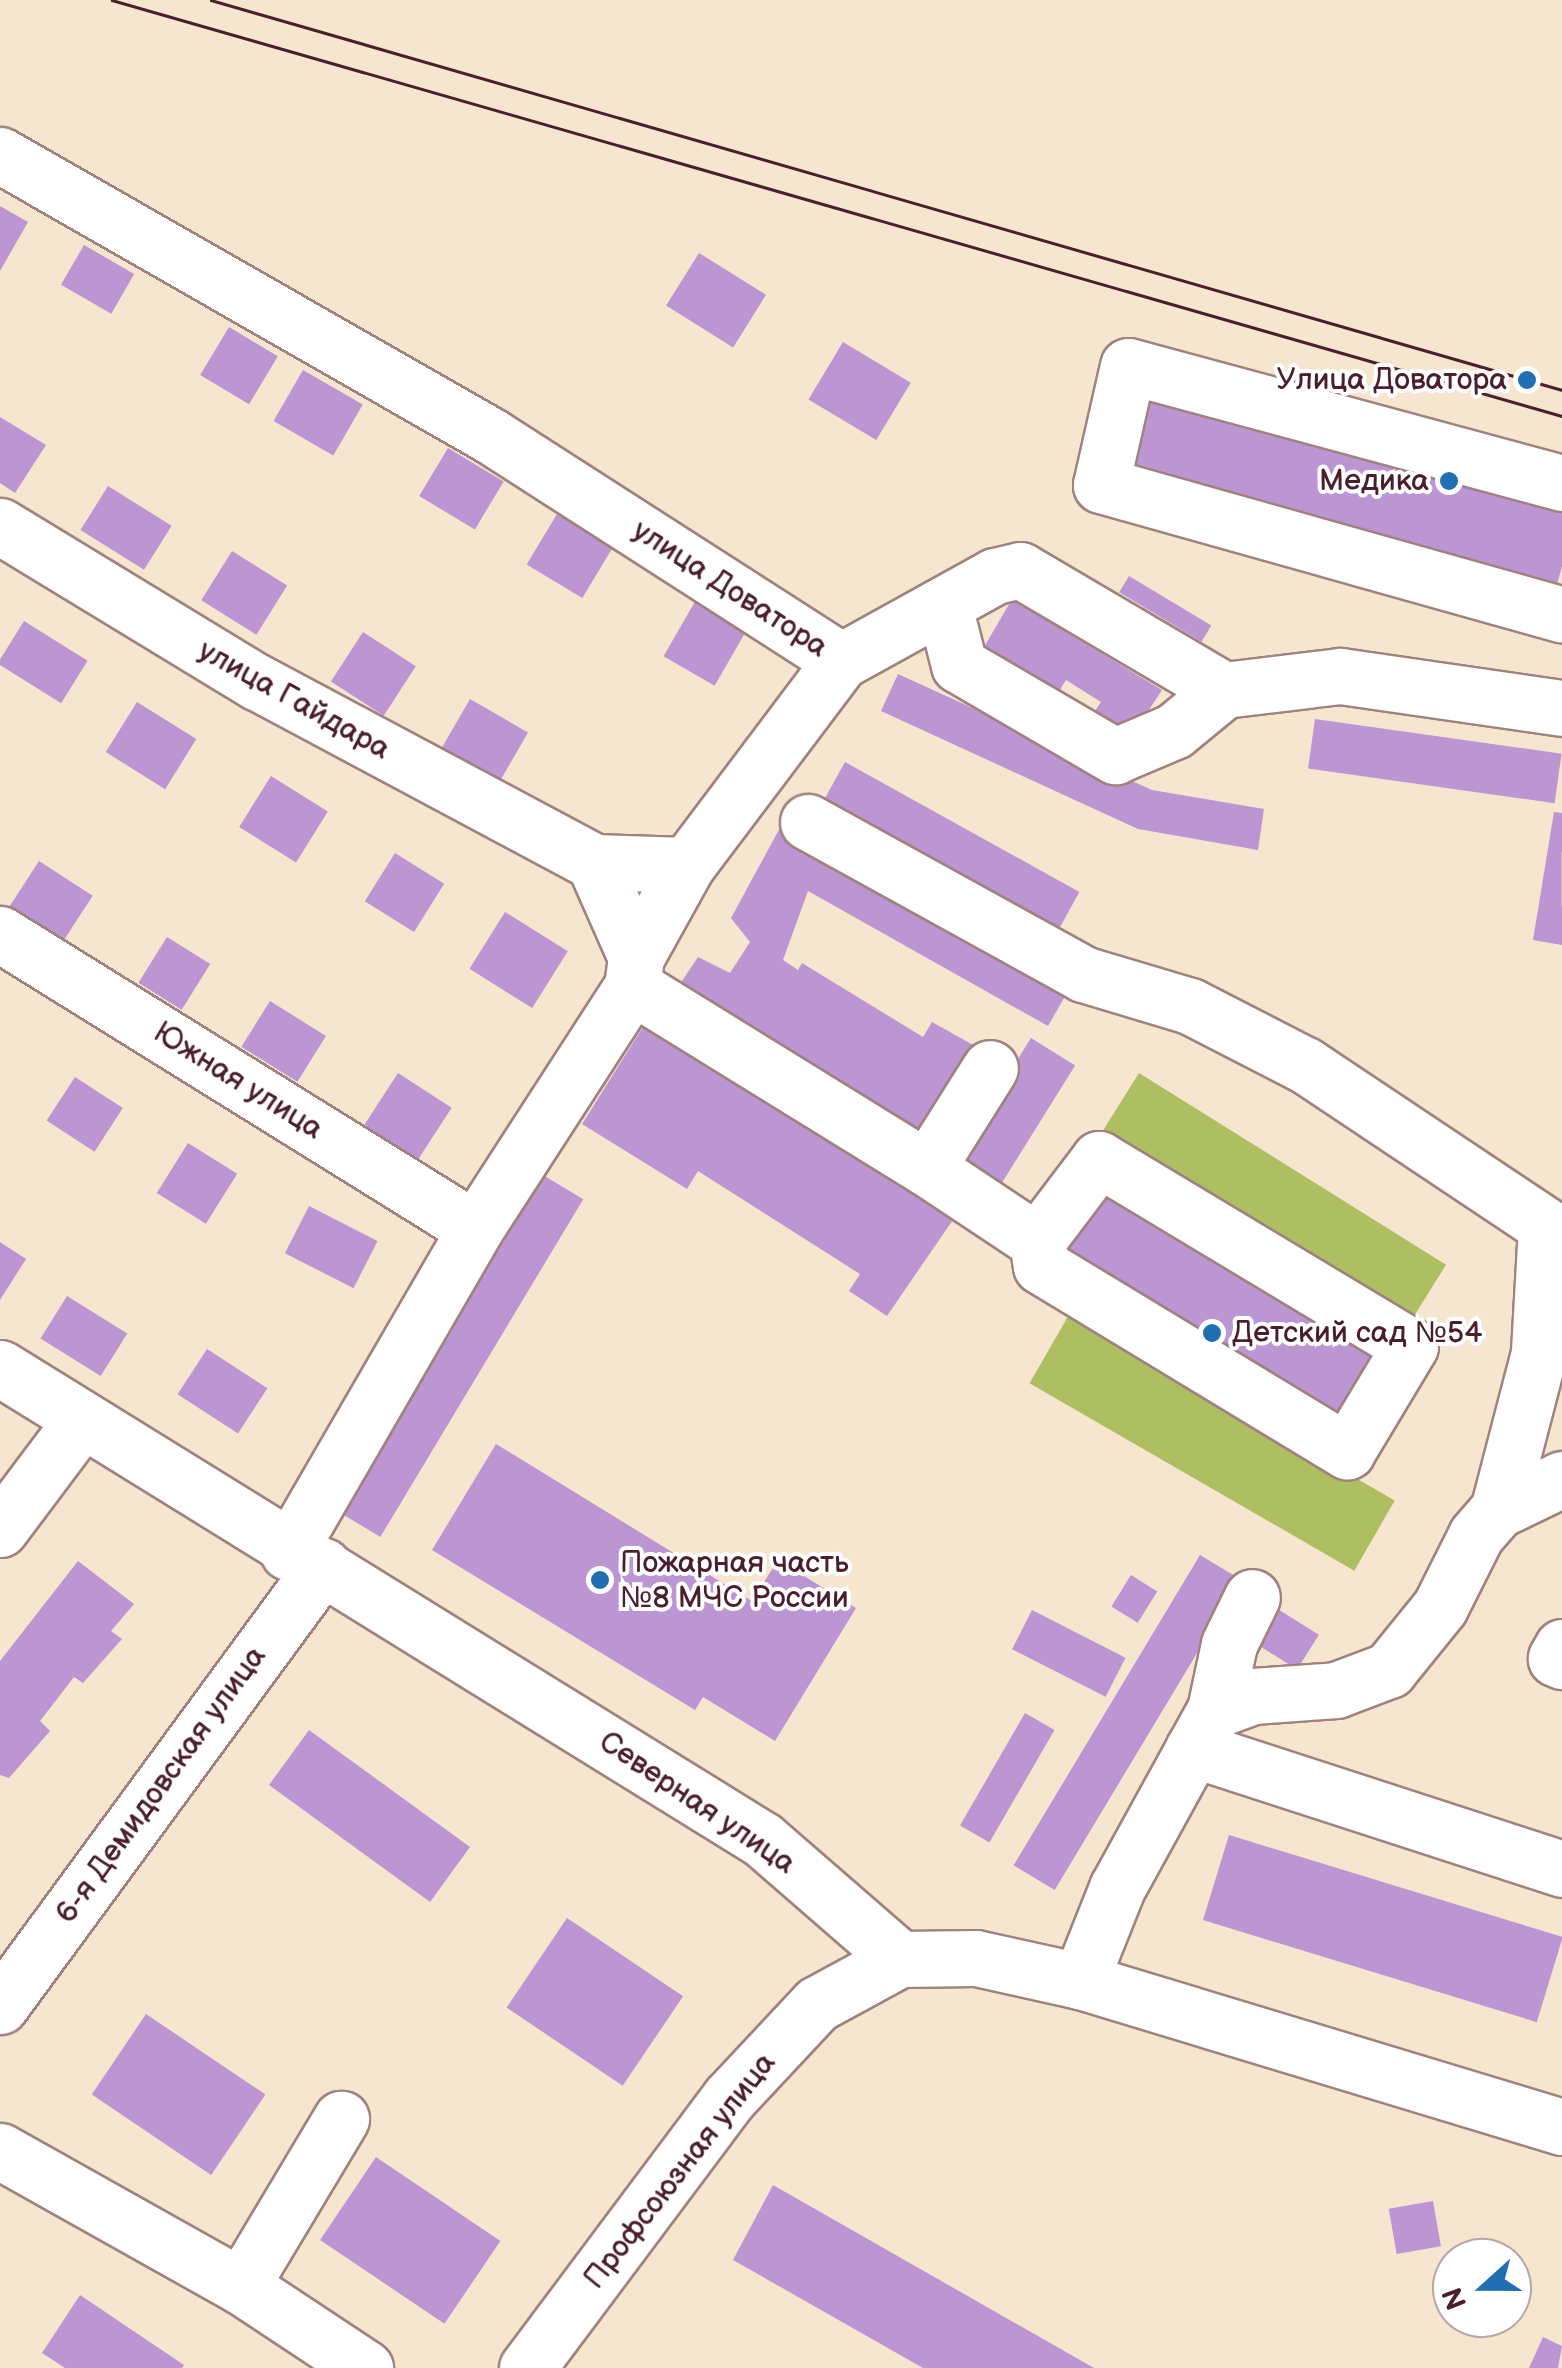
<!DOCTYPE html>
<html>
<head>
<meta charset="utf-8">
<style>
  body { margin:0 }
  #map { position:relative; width:1562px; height:2368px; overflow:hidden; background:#f6e6d0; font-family:"Balsamiq Sans",sans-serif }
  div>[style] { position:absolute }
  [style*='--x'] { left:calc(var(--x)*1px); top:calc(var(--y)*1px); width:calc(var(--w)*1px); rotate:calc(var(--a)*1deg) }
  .green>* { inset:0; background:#aebf62; transform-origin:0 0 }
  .building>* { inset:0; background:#bb96d3; transform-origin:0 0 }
  .minor-tunnel>* { height:55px; margin-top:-27.5px; transform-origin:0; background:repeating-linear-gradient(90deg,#d4beaf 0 55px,transparent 0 83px) }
  .roads { filter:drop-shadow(2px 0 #a0827e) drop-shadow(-2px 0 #a0827e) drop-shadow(0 2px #a0827e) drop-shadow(0 -2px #a0827e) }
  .minor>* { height:55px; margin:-27.5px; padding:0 27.5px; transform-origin:27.5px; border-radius:27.5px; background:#fff }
  .major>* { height:55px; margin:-27.5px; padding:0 27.5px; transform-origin:27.5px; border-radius:27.5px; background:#fff }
  .tram>* { height:2.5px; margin:-1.25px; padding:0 1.25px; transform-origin:1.25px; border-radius:1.25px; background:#4a1f2b }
  .dots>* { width:28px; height:28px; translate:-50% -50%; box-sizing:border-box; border:5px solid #fff; border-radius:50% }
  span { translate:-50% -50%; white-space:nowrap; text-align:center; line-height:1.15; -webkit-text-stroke:8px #fff; paint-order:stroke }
  .poi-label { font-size:30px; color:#4a1f2b }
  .right { translate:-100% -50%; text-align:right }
  .left { translate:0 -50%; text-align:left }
  .street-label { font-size:30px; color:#4a1f2b }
  .north { position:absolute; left:1432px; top:2238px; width:100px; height:100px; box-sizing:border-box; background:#fff; border:2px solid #b7a5aa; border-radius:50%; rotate:249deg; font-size:28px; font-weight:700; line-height:40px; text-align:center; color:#4a1f2b }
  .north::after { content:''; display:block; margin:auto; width:35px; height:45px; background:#1f6fb2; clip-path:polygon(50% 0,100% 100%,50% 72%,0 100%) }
</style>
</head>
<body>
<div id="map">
  <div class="green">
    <i style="left:1139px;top:1073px;width:362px;height:67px;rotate:32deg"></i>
    <i style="left:1070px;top:1313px;width:375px;height:81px;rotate:30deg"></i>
  </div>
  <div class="building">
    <i style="clip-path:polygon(0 206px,28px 222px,0 271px)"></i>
    <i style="left:84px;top:245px;width:58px;height:46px;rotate:30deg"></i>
    <i style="left:699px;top:253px;width:79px;height:62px;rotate:32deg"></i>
    <i style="left:229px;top:327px;width:57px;height:56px;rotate:31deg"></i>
    <i style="left:843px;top:342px;width:79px;height:67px;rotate:31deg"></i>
    <i style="left:303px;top:370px;width:69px;height:59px;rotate:30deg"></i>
    <i style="clip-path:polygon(1149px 385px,1562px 503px,1562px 566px,1555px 592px,1125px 470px)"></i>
    <i style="clip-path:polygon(0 417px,46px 445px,15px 493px,0 483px)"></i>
    <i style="left:448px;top:448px;width:65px;height:56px;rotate:31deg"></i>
    <i style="left:108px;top:486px;width:75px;height:52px;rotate:32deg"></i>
    <i style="left:557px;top:514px;width:65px;height:59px;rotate:31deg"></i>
    <i style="left:232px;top:551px;width:65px;height:58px;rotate:32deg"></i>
    <i style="left:1129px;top:576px;width:96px;height:19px;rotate:31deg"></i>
    <i style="left:700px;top:593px;width:59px;height:73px;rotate:30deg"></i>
    <i style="clip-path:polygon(1012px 599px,1162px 690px,1139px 725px,1129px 718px,1116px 737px,1089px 720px,1101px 702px,1066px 680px,1053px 701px,980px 654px)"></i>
    <i style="left:24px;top:621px;width:75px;height:50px;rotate:32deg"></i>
    <i style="left:363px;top:632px;width:63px;height:59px;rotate:33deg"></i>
    <i style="clip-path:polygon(898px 674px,1152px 790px,1264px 809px,1258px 850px,1138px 829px,881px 711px)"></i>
    <i style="left:470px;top:699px;width:67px;height:56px;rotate:30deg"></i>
    <i style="left:137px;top:702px;width:70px;height:59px;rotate:32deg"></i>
    <i style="left:1315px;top:719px;width:249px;height:50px;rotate:8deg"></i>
    <i style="left:845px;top:762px;width:268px;height:42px;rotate:29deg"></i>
    <i style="left:271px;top:776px;width:67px;height:60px;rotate:32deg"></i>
    <i style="clip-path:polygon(1554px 812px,1562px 813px,1562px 945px,1533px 940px)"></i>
    <i style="clip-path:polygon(781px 826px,1071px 986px,1048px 1026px,808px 891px,783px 960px,798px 970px,802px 963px,923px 1037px,932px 1022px,975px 1046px,911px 1151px,870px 1126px,882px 1107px,678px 987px,698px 957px,730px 973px,750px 942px,731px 918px)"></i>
    <i style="left:395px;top:853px;width:58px;height:57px;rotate:32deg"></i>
    <i style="left:39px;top:861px;width:64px;height:56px;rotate:33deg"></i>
    <i style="left:505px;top:912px;width:74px;height:67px;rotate:32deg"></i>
    <i style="left:167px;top:937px;width:51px;height:54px;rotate:32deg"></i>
    <i style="left:270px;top:1001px;width:66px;height:54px;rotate:32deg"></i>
    <i style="clip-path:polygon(648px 1019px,959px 1211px,887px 1316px,849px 1291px,860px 1274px,698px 1171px,687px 1189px,582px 1124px)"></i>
    <i style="left:1031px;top:1038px;width:52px;height:150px;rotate:32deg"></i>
    <i style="left:398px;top:1073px;width:64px;height:62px;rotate:33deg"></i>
    <i style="left:75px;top:1077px;width:57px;height:52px;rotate:33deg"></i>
    <i style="left:188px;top:1143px;width:58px;height:59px;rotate:32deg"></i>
    <i style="left:543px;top:1175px;width:47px;height:394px;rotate:31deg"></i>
    <i style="left:1101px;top:1185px;width:335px;height:88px;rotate:31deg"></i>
    <i style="left:309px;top:1206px;width:77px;height:53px;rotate:27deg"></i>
    <i style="clip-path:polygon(0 1242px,26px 1259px,0 1300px)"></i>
    <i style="left:67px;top:1296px;width:71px;height:50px;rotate:32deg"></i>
    <i style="left:207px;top:1349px;width:72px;height:54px;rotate:33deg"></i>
    <i style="clip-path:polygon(496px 1444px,752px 1601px,778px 1560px,856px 1608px,775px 1741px,703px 1697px,695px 1710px,432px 1550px)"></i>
    <i style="left:1200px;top:1555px;width:48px;height:362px;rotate:31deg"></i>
    <i style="clip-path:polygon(78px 1561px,134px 1604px,111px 1631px,122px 1639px,83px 1683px,74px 1677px,40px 1721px,50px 1731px,9px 1778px,0 1775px,0 1661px)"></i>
    <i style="left:1131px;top:1575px;width:31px;height:37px;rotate:32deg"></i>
    <i style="left:1268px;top:1603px;width:60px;height:41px;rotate:32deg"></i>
    <i style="left:1032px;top:1610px;width:105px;height:44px;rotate:27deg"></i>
    <i style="left:1025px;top:1713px;width:34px;height:130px;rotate:30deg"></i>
    <i style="left:309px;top:1730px;width:199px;height:68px;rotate:36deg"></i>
    <i style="left:1229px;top:1835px;width:349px;height:89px;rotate:17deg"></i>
    <i style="left:567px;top:1918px;width:140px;height:108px;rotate:34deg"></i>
    <i style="left:146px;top:2014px;width:144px;height:97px;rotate:34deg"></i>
    <i style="left:376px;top:2157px;width:150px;height:100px;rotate:34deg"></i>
    <i style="clip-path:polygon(773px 2185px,1094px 2368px,923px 2368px,733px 2260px)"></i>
    <i style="left:1433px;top:2201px;width:46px;height:45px;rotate:80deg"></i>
    <i style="clip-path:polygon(80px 2295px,184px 2365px,182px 2368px,65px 2368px,42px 2353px)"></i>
    <i style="clip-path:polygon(1543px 2337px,1562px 2346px,1558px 2368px,1529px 2368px)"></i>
  </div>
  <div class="minor-tunnel">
    <i style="--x:1561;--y:879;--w:1;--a:0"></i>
  </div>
  <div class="roads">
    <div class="minor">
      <i style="--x:0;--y:155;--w:566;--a:29.78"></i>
      <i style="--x:491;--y:436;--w:416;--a:32.7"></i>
      <i style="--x:1562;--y:483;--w:449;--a:-164.9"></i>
      <i style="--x:1128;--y:366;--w:122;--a:102.8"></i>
      <i style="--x:1101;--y:485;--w:479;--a:15.7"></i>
      <i style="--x:0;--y:526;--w:301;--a:31.3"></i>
      <i style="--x:257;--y:682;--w:382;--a:28.1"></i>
      <i style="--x:594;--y:862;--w:93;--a:1.8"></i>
      <i style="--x:944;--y:606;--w:61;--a:75.7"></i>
      <i style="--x:959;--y:665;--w:181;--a:30.3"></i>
      <i style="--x:1115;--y:756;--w:64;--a:-23"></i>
      <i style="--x:1174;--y:731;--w:65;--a:-39.4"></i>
      <i style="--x:808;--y:822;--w:314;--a:28.9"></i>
      <i style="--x:1083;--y:974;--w:112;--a:16.7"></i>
      <i style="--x:1190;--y:1006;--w:129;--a:27.2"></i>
      <i style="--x:1305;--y:1065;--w:290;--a:33.7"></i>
      <i style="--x:1546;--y:1226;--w:127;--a:93.2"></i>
      <i style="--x:1539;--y:1353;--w:162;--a:104.6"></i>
      <i style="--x:0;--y:934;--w:559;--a:31.84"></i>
      <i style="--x:636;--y:957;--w:105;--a:-61"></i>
      <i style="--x:687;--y:865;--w:256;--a:-53"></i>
      <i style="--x:841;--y:661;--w:176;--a:-28.9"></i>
      <i style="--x:995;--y:576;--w:26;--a:-13"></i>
      <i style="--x:1020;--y:570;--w:237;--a:30.5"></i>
      <i style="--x:1224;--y:690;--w:117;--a:-6.9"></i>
      <i style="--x:1340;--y:676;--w:224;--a:8.2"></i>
      <i style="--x:632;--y:986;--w:347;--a:31.7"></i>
      <i style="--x:927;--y:1168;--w:118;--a:-57.8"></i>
      <i style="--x:927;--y:1168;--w:132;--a:33.6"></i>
      <i style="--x:1037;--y:1241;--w:25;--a:81"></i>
      <i style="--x:1041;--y:1266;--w:358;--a:31.2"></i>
      <i style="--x:1347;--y:1451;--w:122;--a:-59"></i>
      <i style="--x:1410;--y:1346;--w:363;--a:-149"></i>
      <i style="--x:1099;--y:1159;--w:103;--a:127.1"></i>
      <i style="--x:0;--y:1368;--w:897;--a:31.74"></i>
      <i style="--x:763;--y:1840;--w:181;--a:41"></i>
      <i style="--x:0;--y:1529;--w:135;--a:-53.1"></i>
      <i style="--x:288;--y:1552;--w:373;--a:-59.9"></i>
      <i style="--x:475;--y:1229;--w:289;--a:-57.1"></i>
      <i style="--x:632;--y:986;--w:29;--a:-82"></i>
      <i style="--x:636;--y:957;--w:104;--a:-113.9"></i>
      <i style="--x:1562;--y:1647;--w:13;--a:119"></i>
      <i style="--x:1556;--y:1658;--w:7;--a:27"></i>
      <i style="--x:1215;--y:1710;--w:67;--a:-78"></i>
      <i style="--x:1229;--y:1644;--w:52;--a:-63.9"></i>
      <i style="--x:1193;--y:1749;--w:388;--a:18"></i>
      <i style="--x:1080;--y:1981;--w:100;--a:-68.3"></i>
      <i style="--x:1117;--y:1888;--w:203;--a:-61.2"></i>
      <i style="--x:1215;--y:1710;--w:40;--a:-20.2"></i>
      <i style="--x:1253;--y:1696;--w:83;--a:-4.1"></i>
      <i style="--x:1336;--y:1690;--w:57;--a:-20.7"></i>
      <i style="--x:1389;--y:1670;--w:81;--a:-51"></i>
      <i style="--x:1440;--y:1607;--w:80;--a:-63.4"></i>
      <i style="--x:1476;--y:1535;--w:33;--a:-49"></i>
      <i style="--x:1498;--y:1510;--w:71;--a:-25.8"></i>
      <i style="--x:0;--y:2006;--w:546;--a:-53.72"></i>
      <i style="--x:0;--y:2151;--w:276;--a:29.3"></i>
      <i style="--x:241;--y:2286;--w:149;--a:33.5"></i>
      <i style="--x:241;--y:2286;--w:195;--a:-59.1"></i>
    </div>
    <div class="major">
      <i style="--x:527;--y:2368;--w:337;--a:-53.2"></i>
      <i style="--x:729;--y:2098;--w:129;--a:-46.9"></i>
      <i style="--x:817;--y:2004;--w:94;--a:-28.5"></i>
      <i style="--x:900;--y:1959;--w:76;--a:-0.8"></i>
      <i style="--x:976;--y:1958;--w:107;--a:12.5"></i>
      <i style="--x:1080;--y:1981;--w:504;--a:16.85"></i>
    </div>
  </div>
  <div class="tram">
    <i style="--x:112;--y:0;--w:1508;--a:16.01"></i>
    <i style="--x:211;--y:0;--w:1406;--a:16.1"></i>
  </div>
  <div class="dots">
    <i style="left:1527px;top:380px;background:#1f6fb2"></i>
    <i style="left:1449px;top:481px;background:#1f6fb2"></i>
    <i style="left:1212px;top:1333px;background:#1f6fb2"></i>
    <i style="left:600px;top:1580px;background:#1f6fb2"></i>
  </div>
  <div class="poi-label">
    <span class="right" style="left:1507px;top:380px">Улица Доватора</span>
    <span class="right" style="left:1429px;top:481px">Медика</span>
    <span class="left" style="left:1232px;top:1333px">Детский сад №54</span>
    <span class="left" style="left:620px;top:1580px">Пожарная часть<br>№8 МЧС России</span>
  </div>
  <div class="street-label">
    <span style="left:730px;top:589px;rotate:33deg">улица Доватора</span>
    <span style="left:294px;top:700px;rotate:29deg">улица Гайдара</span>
    <span style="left:238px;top:1081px;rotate:32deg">Южная улица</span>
    <span style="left:161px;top:1785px;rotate:-54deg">6-я Демидовская улица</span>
    <span style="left:697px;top:1803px;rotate:34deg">Северная улица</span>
    <span style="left:680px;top:2171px;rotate:-52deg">Профсоюзная улица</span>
  </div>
  <div class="north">N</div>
</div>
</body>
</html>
